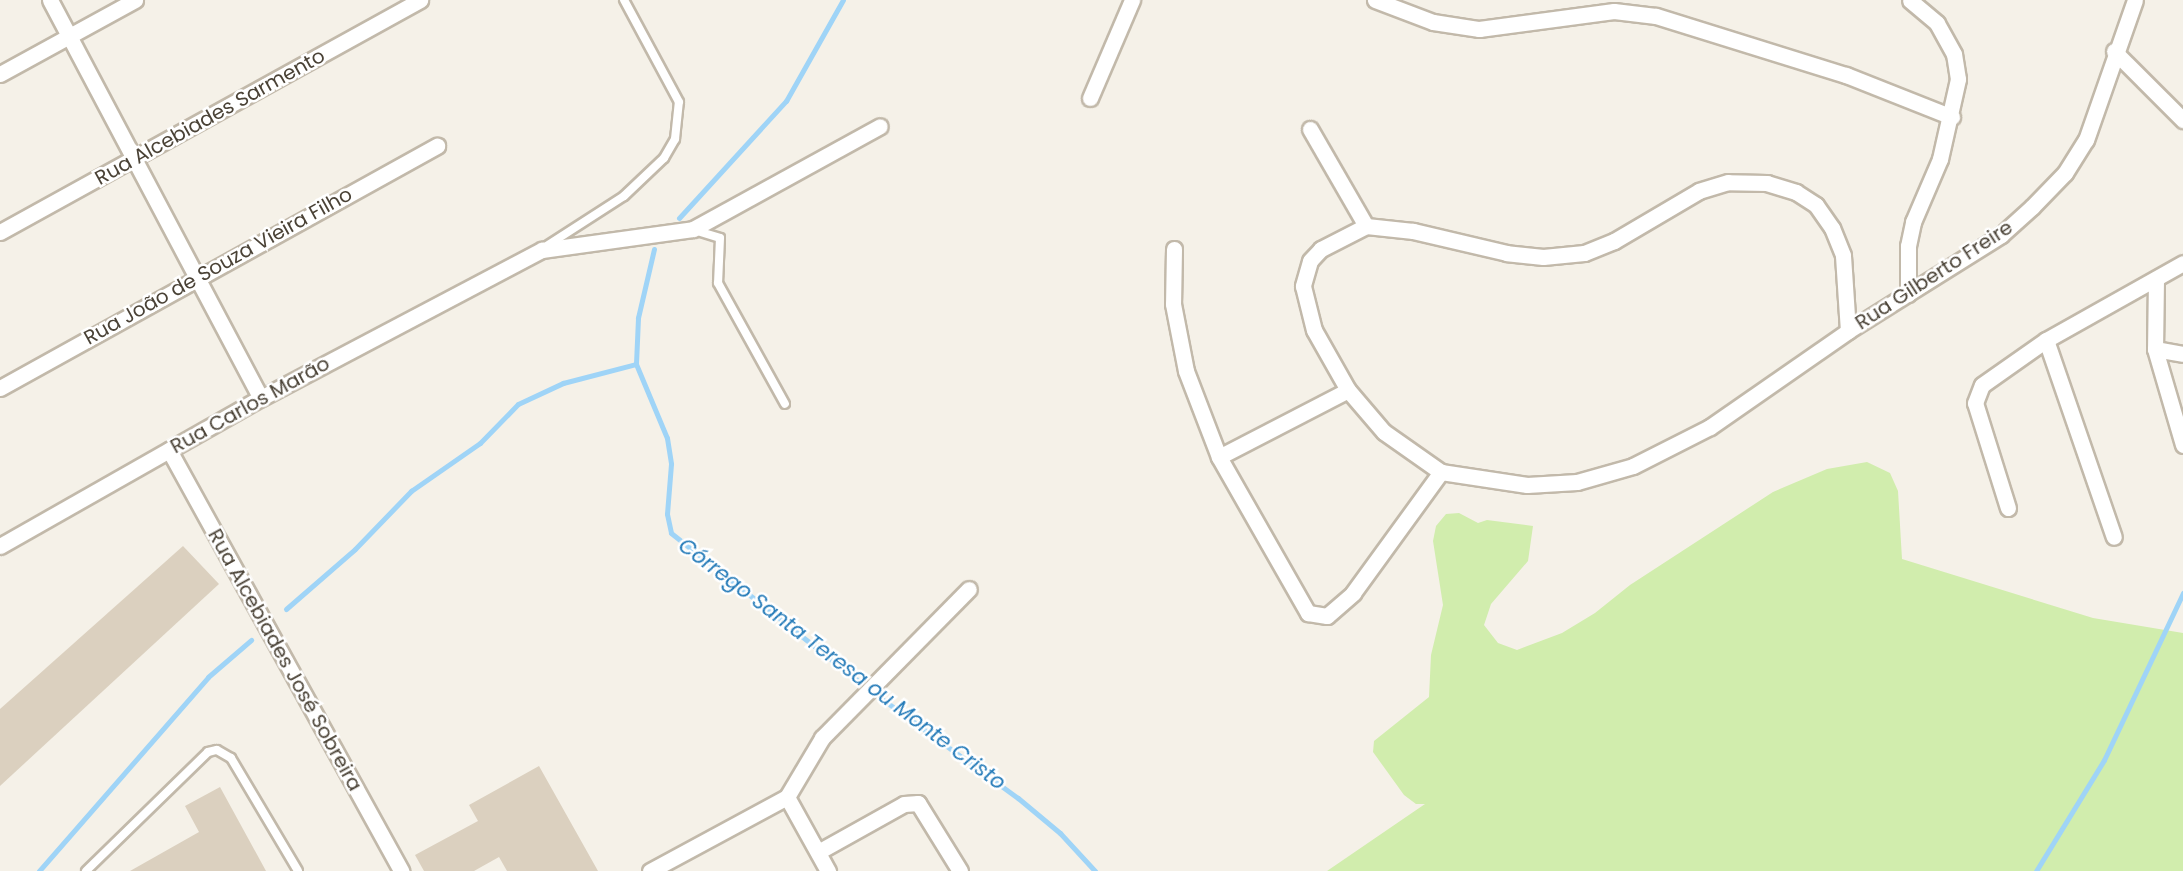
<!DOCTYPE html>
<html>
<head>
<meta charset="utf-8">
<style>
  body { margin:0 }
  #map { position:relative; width:2183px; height:871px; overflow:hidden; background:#f5f1e8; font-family:Poppins,sans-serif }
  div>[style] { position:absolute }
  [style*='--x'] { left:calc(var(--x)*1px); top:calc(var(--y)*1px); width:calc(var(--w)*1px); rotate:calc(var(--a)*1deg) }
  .green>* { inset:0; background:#d1edad }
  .stream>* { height:5px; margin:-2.5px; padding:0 2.5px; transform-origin:2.5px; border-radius:2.5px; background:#9fd4f7 }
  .building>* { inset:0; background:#dbd0bf }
  .roads { filter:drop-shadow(2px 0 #c2b9aa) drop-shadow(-2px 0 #c2b9aa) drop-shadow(0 2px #c2b9aa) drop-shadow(0 -2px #c2b9aa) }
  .service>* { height:8px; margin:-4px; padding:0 4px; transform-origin:4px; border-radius:4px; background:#fff }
  .minor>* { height:15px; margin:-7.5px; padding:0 7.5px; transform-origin:7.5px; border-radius:7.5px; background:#fff }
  span { translate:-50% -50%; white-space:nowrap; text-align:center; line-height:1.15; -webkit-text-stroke:5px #fff; paint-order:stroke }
  .street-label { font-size:20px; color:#4a4236 }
  .water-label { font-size:21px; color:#237ab8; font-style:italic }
</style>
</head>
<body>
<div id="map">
  <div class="green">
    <i style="clip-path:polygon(1867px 462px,1890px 473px,1898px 491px,1902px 559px,2093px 618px,2183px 633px,2183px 871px,1327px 871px,1425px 804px,1416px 804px,1404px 795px,1373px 752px,1374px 741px,1429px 697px,1431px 655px,1443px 605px,1433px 541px,1436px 526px,1446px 514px,1459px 513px,1478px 523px,1487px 520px,1533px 526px,1528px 561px,1491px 604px,1484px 625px,1498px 643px,1517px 650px,1562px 633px,1595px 613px,1630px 585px,1773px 492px,1827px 469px)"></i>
  </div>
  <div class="stream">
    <i style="--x:679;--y:218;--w:159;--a:-47.6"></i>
    <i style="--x:786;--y:101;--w:116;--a:-60.6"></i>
    <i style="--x:654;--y:249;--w:71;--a:103.1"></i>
    <i style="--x:638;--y:318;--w:46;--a:92.5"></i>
    <i style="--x:636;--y:364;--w:80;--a:67.3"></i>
    <i style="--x:667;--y:438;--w:26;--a:81"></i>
    <i style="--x:671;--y:464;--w:50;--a:94.6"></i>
    <i style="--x:667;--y:514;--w:19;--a:78"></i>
    <i style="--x:671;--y:533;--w:250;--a:38.3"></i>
    <i style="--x:867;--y:688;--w:187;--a:36.1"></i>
    <i style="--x:1018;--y:798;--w:55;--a:39.8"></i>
    <i style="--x:1060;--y:833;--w:52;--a:47.4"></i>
    <i style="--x:286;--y:609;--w:91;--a:-41"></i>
    <i style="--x:355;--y:549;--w:81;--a:-46"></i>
    <i style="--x:411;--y:491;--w:84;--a:-34.8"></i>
    <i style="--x:480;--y:443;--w:54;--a:-45.7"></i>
    <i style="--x:518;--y:404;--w:50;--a:-25"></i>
    <i style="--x:563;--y:383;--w:75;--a:-14.6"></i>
    <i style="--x:39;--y:871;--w:257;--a:-48.9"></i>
    <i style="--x:208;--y:677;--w:57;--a:-40.7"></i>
    <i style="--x:2036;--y:871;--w:130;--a:-58.5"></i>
    <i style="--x:2104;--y:760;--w:185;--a:-64.7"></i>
  </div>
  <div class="building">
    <i style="clip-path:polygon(183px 546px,219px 584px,0 786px,0 709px)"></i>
    <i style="clip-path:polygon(539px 766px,598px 871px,507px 871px,499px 857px,474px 871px,424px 871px,415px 855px,478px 821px,469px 805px)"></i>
    <i style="clip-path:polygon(220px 787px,266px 871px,130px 871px,199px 832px,185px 806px)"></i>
  </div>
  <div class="roads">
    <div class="service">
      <i style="--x:694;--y:230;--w:27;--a:17"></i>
      <i style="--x:720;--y:238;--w:45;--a:92.5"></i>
      <i style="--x:718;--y:283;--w:138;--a:61"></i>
      <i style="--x:548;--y:245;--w:90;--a:-32.8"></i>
      <i style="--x:624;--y:196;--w:55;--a:-43.5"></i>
      <i style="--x:664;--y:158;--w:22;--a:-60"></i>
      <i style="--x:675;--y:139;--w:37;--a:-84"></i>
      <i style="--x:679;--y:102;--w:116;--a:-118.3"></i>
      <i style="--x:86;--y:871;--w:170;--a:-44.3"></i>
      <i style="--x:208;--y:752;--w:9;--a:-13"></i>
      <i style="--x:217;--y:750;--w:16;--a:30"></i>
      <i style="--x:231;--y:758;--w:131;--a:59.3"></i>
    </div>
    <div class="minor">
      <i style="--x:50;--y:0;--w:450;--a:62.1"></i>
      <i style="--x:1375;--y:0;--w:62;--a:20.8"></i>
      <i style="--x:1433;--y:22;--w:47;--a:8.7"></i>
      <i style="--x:1479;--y:29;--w:136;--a:-7.6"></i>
      <i style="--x:1614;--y:11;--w:42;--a:6.8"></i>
      <i style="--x:1656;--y:16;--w:199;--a:17.3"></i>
      <i style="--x:1846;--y:75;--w:114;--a:21.6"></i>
      <i style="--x:2114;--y:51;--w:98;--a:45"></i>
      <i style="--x:0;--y:74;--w:154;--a:-28.7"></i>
      <i style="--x:1090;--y:98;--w:107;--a:-66.8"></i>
      <i style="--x:1310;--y:129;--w:112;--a:60"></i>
      <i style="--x:0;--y:232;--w:480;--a:-28.9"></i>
      <i style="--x:1174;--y:249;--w:55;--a:91"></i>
      <i style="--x:1173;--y:304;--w:68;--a:79"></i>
      <i style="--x:1186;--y:371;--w:92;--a:69"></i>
      <i style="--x:1219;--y:457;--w:180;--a:60.3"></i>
      <i style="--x:1308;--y:613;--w:19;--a:9"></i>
      <i style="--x:1327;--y:616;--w:35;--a:-41"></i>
      <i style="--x:1353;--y:593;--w:150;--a:-54"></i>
      <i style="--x:2156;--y:279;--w:70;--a:90.8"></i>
      <i style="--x:2155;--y:349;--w:100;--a:73.7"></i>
      <i style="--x:1908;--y:294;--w:48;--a:-90"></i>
      <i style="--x:1908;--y:246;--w:25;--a:-78"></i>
      <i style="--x:1913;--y:222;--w:69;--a:-66.8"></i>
      <i style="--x:1940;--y:159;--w:82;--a:-77.3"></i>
      <i style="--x:1958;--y:79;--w:25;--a:-99"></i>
      <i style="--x:1954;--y:54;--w:35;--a:-119"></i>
      <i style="--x:1937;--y:23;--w:35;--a:-140"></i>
      <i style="--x:1848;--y:331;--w:76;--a:-93.8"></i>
      <i style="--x:1843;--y:255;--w:29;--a:-112"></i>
      <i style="--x:1832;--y:228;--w:28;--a:-125"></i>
      <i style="--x:1816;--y:205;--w:24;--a:-147"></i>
      <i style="--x:1796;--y:192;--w:30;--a:-163"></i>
      <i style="--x:1767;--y:183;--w:39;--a:-179"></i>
      <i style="--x:1728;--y:182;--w:30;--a:163"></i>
      <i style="--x:1699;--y:191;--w:99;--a:149.5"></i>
      <i style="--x:1614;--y:241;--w:32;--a:158"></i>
      <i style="--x:1584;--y:253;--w:41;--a:174.4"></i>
      <i style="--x:1543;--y:257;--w:36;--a:-174"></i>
      <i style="--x:1507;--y:253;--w:97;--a:-166.8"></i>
      <i style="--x:1413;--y:231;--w:47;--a:-173.9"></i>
      <i style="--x:1366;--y:226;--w:51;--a:152.9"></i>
      <i style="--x:1321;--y:249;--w:16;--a:133"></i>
      <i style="--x:1310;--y:261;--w:26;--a:106"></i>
      <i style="--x:1303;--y:286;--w:45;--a:76"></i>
      <i style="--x:1314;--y:330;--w:69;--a:60.5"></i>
      <i style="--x:1348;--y:390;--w:55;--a:49.4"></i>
      <i style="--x:1384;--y:432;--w:70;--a:35.1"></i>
      <i style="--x:1441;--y:472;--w:87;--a:8.6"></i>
      <i style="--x:1527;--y:485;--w:50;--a:-3.4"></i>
      <i style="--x:1577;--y:482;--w:58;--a:-15.9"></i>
      <i style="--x:1633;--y:466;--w:86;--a:-26.9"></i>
      <i style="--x:1710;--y:427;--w:168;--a:-34.8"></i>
      <i style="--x:1848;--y:331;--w:181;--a:-32.1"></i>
      <i style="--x:2001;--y:235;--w:42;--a:-42.1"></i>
      <i style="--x:2032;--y:207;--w:47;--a:-45.9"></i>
      <i style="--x:2065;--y:173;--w:39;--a:-58"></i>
      <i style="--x:2086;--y:140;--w:148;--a:-70.7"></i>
      <i style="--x:2046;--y:340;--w:208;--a:71"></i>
      <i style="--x:2155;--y:349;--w:28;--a:10"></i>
      <i style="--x:0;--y:388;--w:500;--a:-29"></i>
      <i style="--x:169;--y:450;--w:481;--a:61.1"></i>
      <i style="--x:1219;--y:457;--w:145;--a:-27.4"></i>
      <i style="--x:2008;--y:508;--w:110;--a:-107.4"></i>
      <i style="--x:1975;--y:403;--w:19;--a:-69"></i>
      <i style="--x:1982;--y:385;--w:78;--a:-35.1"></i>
      <i style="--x:2046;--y:340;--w:157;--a:-29.3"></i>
      <i style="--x:0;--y:546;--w:300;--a:-29.6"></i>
      <i style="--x:261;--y:398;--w:318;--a:-27.8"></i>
      <i style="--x:542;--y:250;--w:152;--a:-7.9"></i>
      <i style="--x:693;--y:229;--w:213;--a:-28.8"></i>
      <i style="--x:787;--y:797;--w:85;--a:61"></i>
      <i style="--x:818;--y:852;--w:98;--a:-29.2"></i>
      <i style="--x:904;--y:804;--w:14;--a:-4"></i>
      <i style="--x:918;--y:803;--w:80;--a:58.3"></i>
      <i style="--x:650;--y:871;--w:156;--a:-28.4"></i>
      <i style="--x:787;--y:797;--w:69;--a:-59.3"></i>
      <i style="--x:822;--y:738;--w:209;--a:-45.4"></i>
    </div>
  </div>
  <div class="street-label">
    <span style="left:210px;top:117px;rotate:-29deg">Rua Alcebiades Sarmento</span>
    <span style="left:218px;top:266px;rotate:-29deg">Rua João de Souza Vieira Filho</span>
    <span style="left:1934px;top:275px;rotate:-33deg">Rua Gilberto Freire</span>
    <span style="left:250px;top:405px;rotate:-29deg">Rua Carlos Marão</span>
    <span style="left:285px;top:660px;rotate:61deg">Rua Alcebiades José Sobreira</span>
  </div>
  <div class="water-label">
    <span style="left:842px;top:664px;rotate:37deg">Córrego Santa Teresa ou Monte Cristo</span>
  </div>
</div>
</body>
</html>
